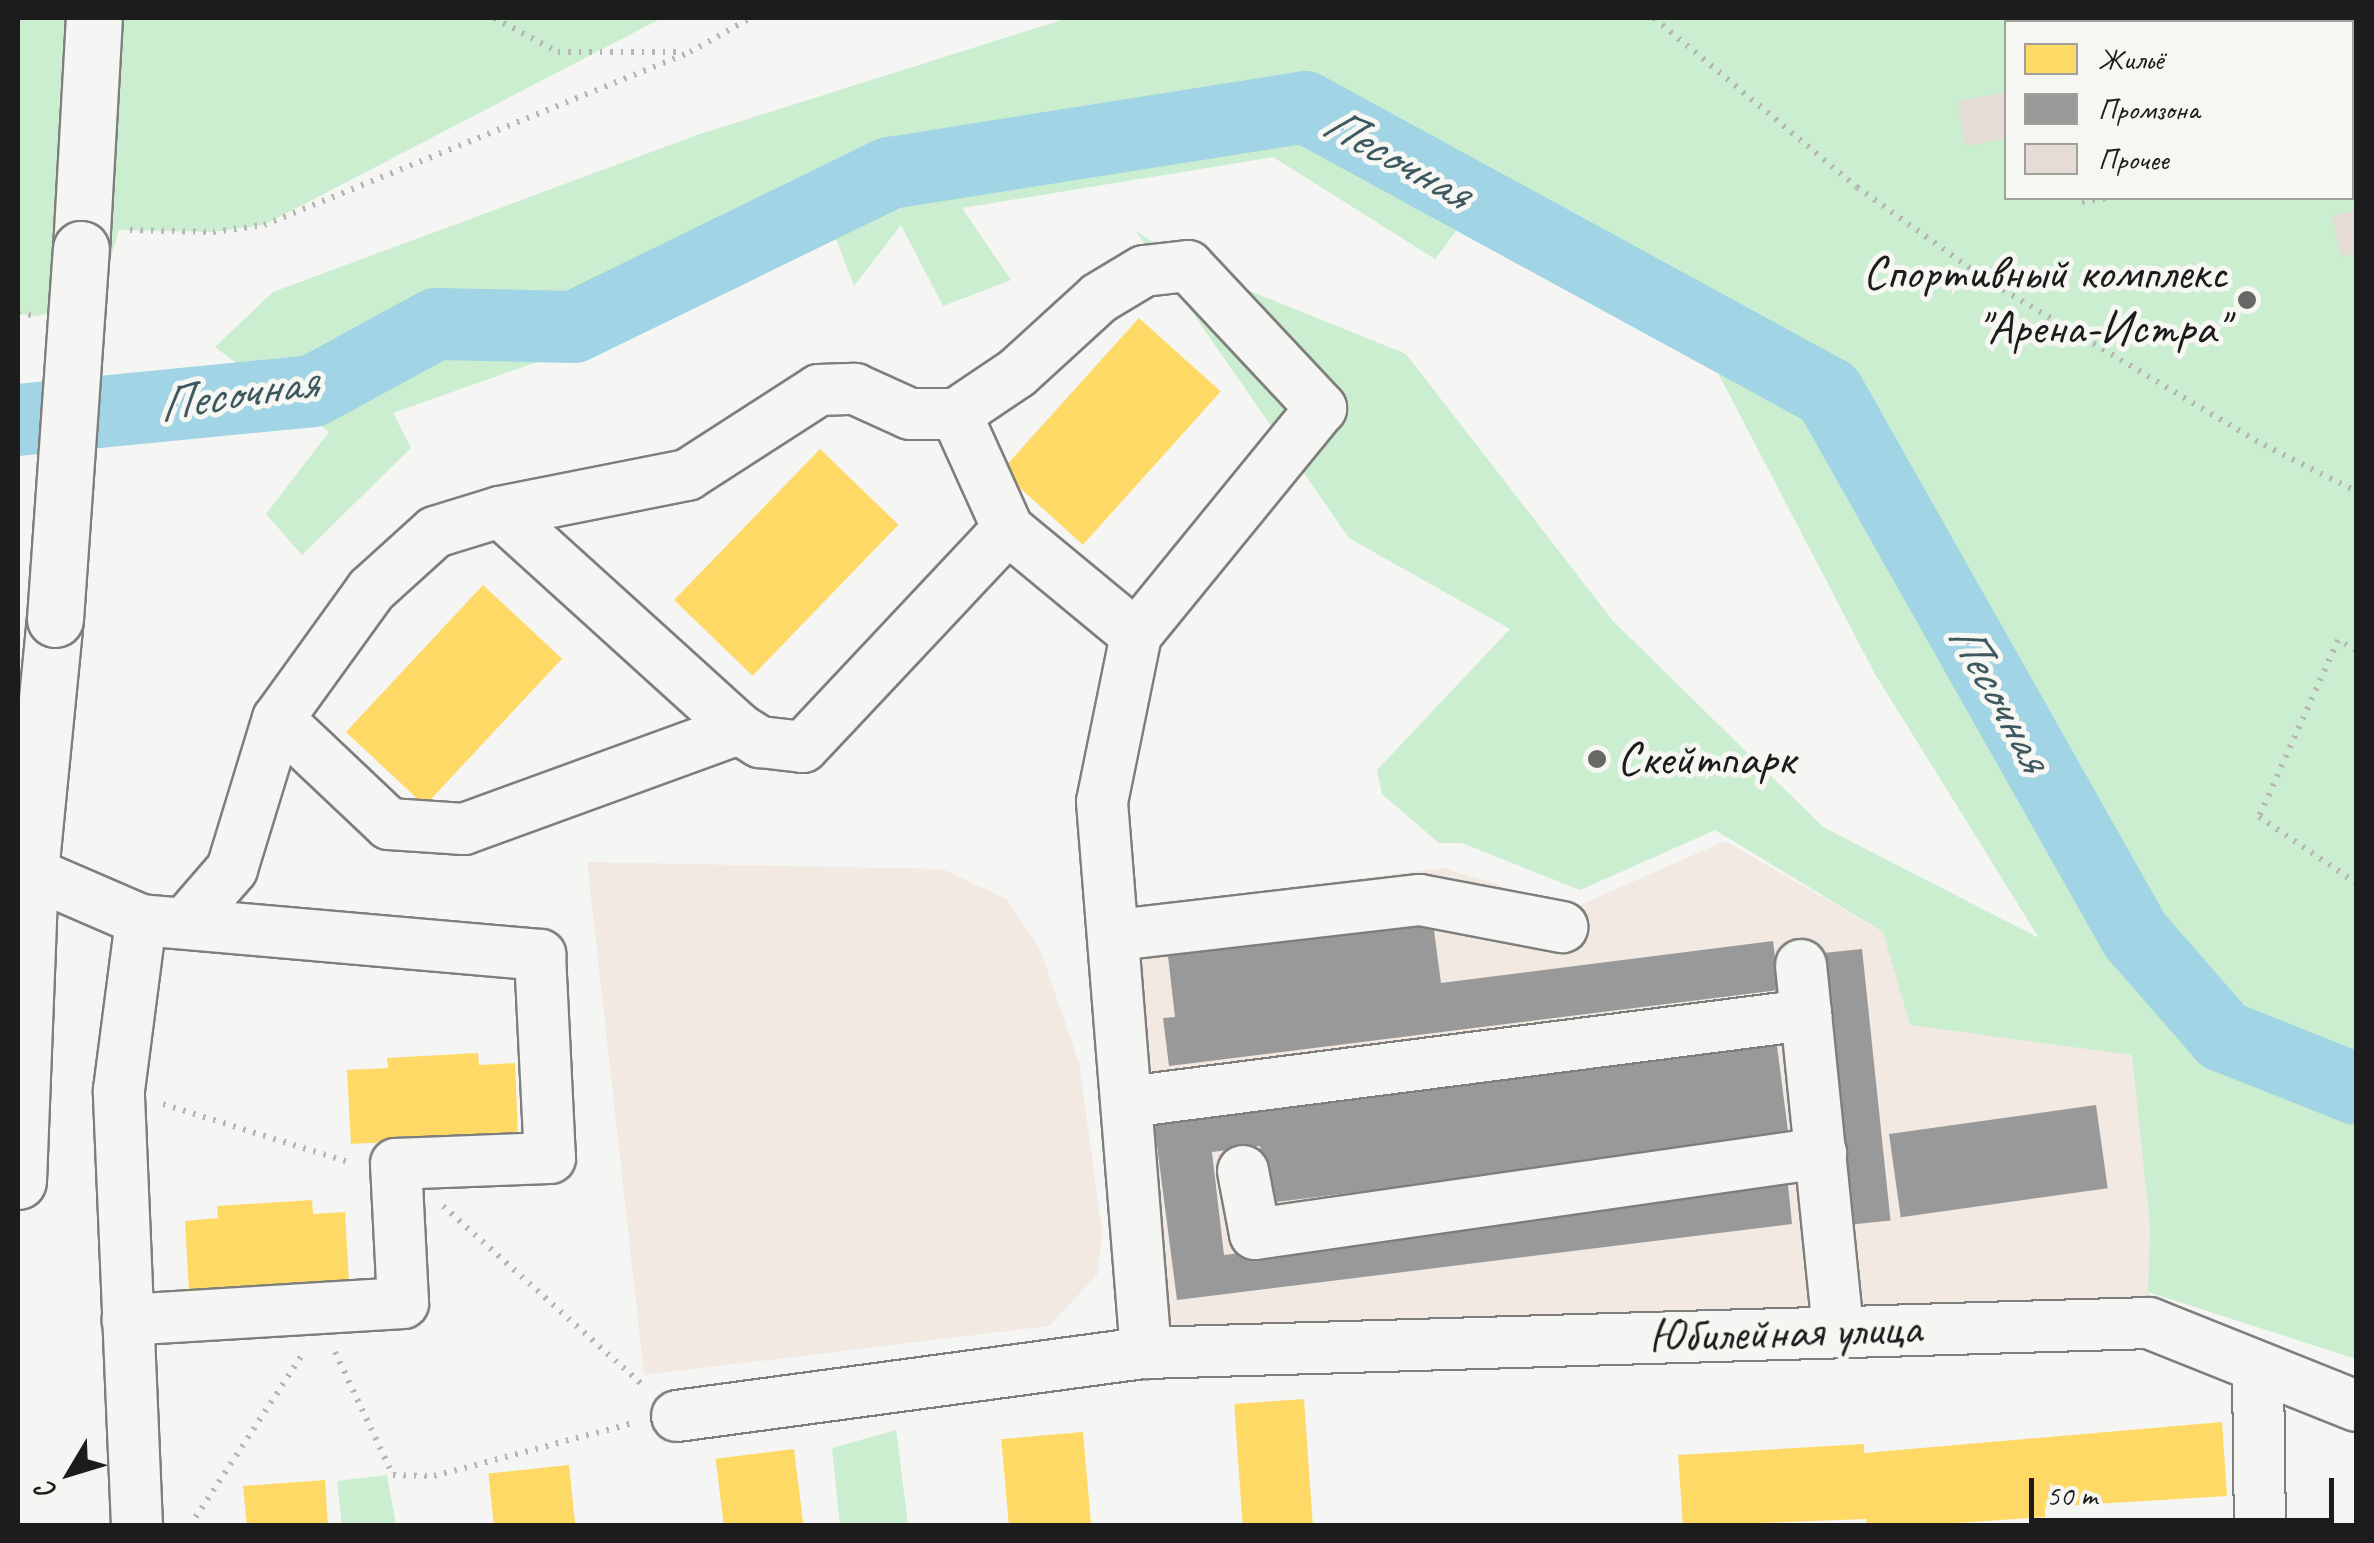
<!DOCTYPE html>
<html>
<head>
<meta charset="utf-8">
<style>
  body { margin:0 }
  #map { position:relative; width:2374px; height:1543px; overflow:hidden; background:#f5f5f3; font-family:Caveat,sans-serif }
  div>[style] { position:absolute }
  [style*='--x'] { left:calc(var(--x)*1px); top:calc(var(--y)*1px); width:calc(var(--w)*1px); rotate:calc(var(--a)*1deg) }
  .built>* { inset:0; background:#f1e9e2 }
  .green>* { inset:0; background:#caeecf }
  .homes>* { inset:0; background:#ffd966; transform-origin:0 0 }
  .industry>* { inset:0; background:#999; transform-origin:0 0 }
  .river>* { height:72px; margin:-36px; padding:0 36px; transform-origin:36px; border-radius:36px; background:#a1d4e4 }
  .building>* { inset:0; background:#e6dcd6; transform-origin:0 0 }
  .path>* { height:6px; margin-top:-3px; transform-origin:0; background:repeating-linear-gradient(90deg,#b6b6b5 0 2.5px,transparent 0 10.5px) }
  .roads { filter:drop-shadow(2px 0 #7e7e7d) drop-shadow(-2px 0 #7e7e7d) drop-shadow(0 2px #7e7e7d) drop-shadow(0 -2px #7e7e7d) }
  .minor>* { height:50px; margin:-25px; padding:0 25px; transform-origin:25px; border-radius:25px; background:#f5f5f3 }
  .major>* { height:55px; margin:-27.5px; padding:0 27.5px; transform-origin:27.5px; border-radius:27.5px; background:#f5f5f3 }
  .bridges { filter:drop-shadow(2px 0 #7e7e7d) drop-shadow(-2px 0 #7e7e7d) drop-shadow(0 2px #7e7e7d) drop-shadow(0 -2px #7e7e7d) }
  .major-bridge>* { height:55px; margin:-27.5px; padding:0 27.5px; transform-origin:27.5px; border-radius:27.5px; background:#f5f5f3 }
  .dots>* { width:28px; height:28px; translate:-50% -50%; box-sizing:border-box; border:5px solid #f6f6f2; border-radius:50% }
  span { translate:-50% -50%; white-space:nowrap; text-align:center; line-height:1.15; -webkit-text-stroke:10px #f6f6f2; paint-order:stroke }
  .poi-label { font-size:48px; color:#1c1c1c }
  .right { translate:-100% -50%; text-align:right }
  .left { translate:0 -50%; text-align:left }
  .street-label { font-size:48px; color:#1c1c1c }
  .water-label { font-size:50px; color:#3e5860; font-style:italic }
  .frame { position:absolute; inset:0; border:20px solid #1c1c1c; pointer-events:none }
  .legend { position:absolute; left:2004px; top:20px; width:350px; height:180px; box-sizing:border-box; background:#f6f6f2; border:2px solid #9f9f9c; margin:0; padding:12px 18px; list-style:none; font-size:30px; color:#1c1c1c }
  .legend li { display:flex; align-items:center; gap:20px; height:50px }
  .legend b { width:50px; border:2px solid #9f9f9c }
  .north { position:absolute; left:20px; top:1423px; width:100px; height:100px; -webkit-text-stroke:8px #f6f6f2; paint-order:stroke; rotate:232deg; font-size:28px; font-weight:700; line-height:40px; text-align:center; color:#1c1c1c }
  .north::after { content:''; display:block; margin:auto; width:35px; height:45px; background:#1c1c1c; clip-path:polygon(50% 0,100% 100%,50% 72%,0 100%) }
  .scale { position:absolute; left:2029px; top:1478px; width:305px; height:45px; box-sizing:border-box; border:5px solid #1c1c1c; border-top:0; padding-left:12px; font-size:30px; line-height:35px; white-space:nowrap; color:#1c1c1c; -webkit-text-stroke:8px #f6f6f2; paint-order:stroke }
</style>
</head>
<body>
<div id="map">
  <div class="built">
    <i style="clip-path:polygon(1725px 841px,1883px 932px,1910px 1024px,2133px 1055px,2150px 1227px,2149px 1323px,1146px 1353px,1115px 909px,1444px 868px,1573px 908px)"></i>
    <i style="clip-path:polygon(587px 862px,942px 869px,1006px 899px,1040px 949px,1079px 1063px,1102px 1231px,1097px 1275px,1049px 1326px,644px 1375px)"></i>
  </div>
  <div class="green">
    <i style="clip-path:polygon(18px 18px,662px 18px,264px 225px,213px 232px,119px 230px,104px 279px,74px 307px,37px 316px,18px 314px)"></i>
    <i style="clip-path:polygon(evenodd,1068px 18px,2356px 18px,2356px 1359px,2148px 1292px,2150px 1227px,2132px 1055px,1910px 1025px,1883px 932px,1715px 830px,1580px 890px,1462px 843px,1439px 843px,1382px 794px,1377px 770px,1510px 629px,1349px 538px,1135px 230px,1188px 266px,1406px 354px,1613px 621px,1823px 827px,2039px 938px,1875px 674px,1718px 373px,1494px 181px,1435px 259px,1273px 157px,962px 208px,1011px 280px,943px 306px,901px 225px,854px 286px,817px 188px,605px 288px,565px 352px,393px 413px,411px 448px,302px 555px,266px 514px,329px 432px,215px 347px,273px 292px,697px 135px,1068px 18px,2006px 22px,2352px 22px,2352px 198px,2006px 198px,2006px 22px)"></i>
    <i style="clip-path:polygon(896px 1430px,908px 1525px,840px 1525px,832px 1448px)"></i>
    <i style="clip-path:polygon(387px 1475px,396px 1525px,342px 1525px,337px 1481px)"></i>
  </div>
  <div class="homes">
    <i style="left:1139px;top:318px;width:110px;height:206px;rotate:42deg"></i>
    <i style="left:820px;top:449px;width:109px;height:210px;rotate:44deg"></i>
    <i style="left:483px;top:585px;width:108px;height:201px;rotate:43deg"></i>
    <i style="clip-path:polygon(478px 1053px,479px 1065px,515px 1063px,518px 1135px,351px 1144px,347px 1070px,388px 1068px,387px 1058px)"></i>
    <i style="clip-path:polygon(312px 1200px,313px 1214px,345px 1212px,349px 1282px,189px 1292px,185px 1221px,218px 1218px,217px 1206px)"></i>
    <i style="left:1304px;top:1399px;width:127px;height:70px;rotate:86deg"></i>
    <i style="clip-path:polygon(2222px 1422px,2227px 1496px,2045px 1507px,2045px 1517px,1912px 1526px,1867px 1526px,1866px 1519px,1683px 1526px,1678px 1455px,1864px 1444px,1864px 1453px)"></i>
    <i style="left:1083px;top:1432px;width:94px;height:82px;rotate:85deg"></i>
    <i style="left:794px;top:1449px;width:78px;height:79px;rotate:83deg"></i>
    <i style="left:569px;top:1465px;width:61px;height:81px;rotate:84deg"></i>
    <i style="clip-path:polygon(325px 1480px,328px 1526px,247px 1526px,243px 1486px)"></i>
  </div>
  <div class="industry">
    <i style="clip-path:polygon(1433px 923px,1441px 983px,1773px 941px,1779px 990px,1169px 1066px,1163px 1018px,1175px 1017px,1168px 956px)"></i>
    <i style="left:1862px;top:949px;width:273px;height:46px;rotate:84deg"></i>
    <i style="clip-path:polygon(1776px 1038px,1789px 1139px,1267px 1203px,1260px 1146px,1212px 1152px,1224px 1255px,1788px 1185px,1792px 1224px,1177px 1300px,1153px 1115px)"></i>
    <i style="left:2096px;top:1105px;width:84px;height:209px;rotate:82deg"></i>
  </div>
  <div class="river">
    <i style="--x:18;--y:420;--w:296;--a:-5.6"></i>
    <i style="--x:313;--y:391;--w:140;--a:-28.6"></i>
    <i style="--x:436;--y:324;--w:138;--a:1.2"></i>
    <i style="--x:574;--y:327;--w:352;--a:-26"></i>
    <i style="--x:890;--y:173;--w:420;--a:-9"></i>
    <i style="--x:1305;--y:107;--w:597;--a:28.63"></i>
    <i style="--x:1829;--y:393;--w:622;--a:60.55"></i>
    <i style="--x:2135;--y:935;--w:134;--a:48.9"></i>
    <i style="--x:2223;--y:1036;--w:143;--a:21.7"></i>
  </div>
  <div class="building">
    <i style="left:2356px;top:38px;width:87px;height:4px;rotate:90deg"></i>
    <i style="clip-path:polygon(2006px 93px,2006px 139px,1965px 146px,1958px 101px)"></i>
    <i style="clip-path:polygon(2356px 210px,2356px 253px,2341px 257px,2332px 216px)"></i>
  </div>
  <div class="path">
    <i style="--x:494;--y:18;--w:72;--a:28"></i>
    <i style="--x:558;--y:52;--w:126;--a:0"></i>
    <i style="--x:1654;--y:18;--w:264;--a:39.8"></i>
    <i style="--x:1857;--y:187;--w:158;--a:35.7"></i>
    <i style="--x:1985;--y:279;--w:325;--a:30.8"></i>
    <i style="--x:2264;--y:445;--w:103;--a:26.6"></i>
    <i style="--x:2352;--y:155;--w:4;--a:-14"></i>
    <i style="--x:2082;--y:202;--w:25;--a:-9"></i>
    <i style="--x:130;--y:230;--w:83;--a:1.4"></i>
    <i style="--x:213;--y:232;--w:51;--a:-7.8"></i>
    <i style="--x:264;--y:225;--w:460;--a:-22.1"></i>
    <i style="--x:690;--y:52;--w:69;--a:-29.5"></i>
    <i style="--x:18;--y:314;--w:13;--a:4"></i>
    <i style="--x:2356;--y:650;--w:21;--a:-151"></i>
    <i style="--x:2338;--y:640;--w:194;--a:114.1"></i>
    <i style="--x:2259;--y:817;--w:117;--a:34.2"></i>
    <i style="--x:163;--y:1104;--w:197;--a:17.4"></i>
    <i style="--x:443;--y:1206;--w:273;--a:41.9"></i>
    <i style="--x:335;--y:1352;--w:136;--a:64.8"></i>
    <i style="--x:393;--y:1475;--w:41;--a:1.4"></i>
    <i style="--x:434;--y:1476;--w:210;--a:-14.9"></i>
    <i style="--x:190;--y:1526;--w:204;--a:-56.8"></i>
  </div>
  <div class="roads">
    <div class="minor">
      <i style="--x:500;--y:512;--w:323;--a:42.2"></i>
      <i style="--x:739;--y:729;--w:25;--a:32"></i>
      <i style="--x:760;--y:742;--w:43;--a:6.6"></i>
      <i style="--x:803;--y:747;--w:299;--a:-46.8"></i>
      <i style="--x:1136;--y:635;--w:170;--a:101.5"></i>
      <i style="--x:1102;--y:802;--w:553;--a:85.43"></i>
      <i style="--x:1146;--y:1353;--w:1003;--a:-1.71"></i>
      <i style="--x:2149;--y:1323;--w:223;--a:21.8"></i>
      <i style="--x:278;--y:719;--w:153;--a:43.4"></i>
      <i style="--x:389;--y:824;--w:75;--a:3.8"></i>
      <i style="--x:464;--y:829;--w:293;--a:-20"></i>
      <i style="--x:30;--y:872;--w:121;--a:23.4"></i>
      <i style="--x:141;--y:920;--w:401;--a:5"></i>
      <i style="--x:540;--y:955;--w:203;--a:87.2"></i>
      <i style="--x:550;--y:1158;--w:154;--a:177.8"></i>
      <i style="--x:396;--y:1164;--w:139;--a:87.1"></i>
      <i style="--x:403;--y:1303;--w:276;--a:176.5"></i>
      <i style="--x:187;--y:921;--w:69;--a:-49.1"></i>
      <i style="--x:232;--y:869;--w:157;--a:-73"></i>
      <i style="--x:278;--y:719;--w:159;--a:-54.2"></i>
      <i style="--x:371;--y:590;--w:86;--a:-42.2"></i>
      <i style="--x:435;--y:532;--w:68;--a:-17.1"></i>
      <i style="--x:500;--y:512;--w:191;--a:-11.2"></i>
      <i style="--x:687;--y:475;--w:157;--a:-32.8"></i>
      <i style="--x:819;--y:390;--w:36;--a:-2"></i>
      <i style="--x:855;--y:389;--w:60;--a:24.4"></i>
      <i style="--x:910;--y:414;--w:46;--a:0"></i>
      <i style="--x:956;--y:414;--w:73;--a:-33.9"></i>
      <i style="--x:1017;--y:373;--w:111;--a:-42.4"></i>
      <i style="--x:1099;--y:298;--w:52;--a:-31"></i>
      <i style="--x:1144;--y:271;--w:44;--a:-6.5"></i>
      <i style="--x:1188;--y:266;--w:195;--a:46.9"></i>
      <i style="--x:1321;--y:408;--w:293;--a:129.2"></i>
      <i style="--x:1136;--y:635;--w:166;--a:-140.4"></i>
      <i style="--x:1008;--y:529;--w:126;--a:-114.3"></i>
      <i style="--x:1117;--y:935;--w:305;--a:-6.6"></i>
      <i style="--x:1420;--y:900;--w:145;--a:10.8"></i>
      <i style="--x:1801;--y:965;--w:367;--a:84.2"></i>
      <i style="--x:1128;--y:1102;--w:684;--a:-7.31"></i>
      <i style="--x:1243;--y:1171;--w:64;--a:79.2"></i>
      <i style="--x:1255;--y:1234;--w:572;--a:-8.14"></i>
      <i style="--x:2258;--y:1370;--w:156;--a:89.3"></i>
      <i style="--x:677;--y:1416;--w:473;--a:-7.7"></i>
      <i style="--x:137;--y:1526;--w:436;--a:-92.4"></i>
      <i style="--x:119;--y:1090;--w:171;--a:-82.6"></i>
    </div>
    <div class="major">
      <i style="--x:81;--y:249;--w:231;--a:-86.8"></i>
      <i style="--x:18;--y:1181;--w:309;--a:-87.8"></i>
      <i style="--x:30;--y:872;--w:254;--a:-84.4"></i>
    </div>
  </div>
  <div class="bridges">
    <div class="major-bridge">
      <i style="--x:55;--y:619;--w:371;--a:-86"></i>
    </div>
  </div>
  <div class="dots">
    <i style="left:2247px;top:300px;background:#686867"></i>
    <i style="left:1597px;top:759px;background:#686867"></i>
  </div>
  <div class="poi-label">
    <span class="right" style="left:2227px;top:300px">Спортивный комплекс<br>"Арена-Истра"</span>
    <span class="left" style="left:1617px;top:759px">Скейтпарк</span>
  </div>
  <div class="street-label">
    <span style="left:1785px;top:1332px;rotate:-2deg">Юбилейная улица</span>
  </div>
  <div class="water-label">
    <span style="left:1397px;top:157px;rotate:29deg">Песочная</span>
    <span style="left:237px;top:393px;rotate:-9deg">Песочная</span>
    <span style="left:2000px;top:696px;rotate:61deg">Песочная</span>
  </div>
  <div class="frame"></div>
  <ul class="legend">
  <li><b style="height:28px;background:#ffd966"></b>Жильё</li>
  <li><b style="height:28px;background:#999"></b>Промзона</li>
  <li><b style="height:28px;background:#e6dcd6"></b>Прочее</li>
  </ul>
  <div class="north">С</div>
  <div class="scale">50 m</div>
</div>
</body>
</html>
